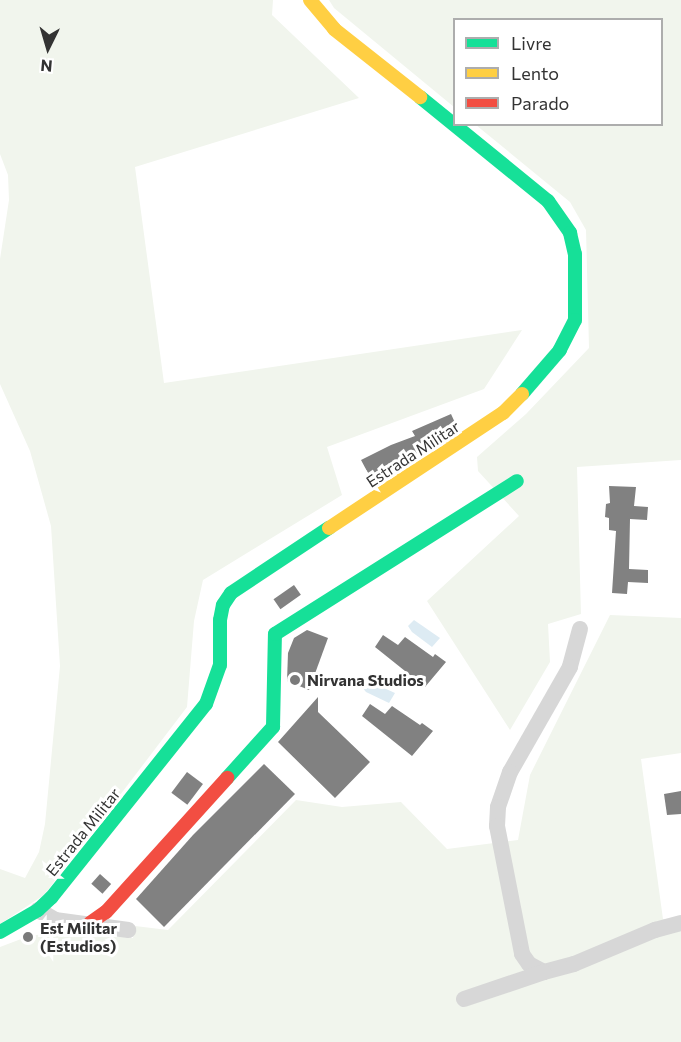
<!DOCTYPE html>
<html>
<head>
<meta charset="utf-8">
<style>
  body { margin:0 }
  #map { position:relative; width:681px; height:1042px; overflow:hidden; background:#fff; font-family:Commissioner,sans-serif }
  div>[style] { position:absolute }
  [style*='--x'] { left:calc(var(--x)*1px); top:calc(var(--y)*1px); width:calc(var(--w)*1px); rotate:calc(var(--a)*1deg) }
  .green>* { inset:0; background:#f1f5ed }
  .water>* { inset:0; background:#ddebf3 }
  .building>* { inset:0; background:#818181; transform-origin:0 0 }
  .street>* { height:16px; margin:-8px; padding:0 8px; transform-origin:8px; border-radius:8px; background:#d7d7d7 }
  .fast>* { height:14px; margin:-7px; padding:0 7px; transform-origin:7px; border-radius:7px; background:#16e098 }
  .slow>* { height:14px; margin:-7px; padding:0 7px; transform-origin:7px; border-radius:7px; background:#ffcf43 }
  .jam>* { height:14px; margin:-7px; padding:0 7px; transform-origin:7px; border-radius:7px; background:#f24e42 }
  .dots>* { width:16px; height:16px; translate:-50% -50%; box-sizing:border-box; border:3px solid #fff; border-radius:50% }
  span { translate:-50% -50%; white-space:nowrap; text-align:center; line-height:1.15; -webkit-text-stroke:6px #fff; paint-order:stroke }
  .street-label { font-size:16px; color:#333 }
  .poi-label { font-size:16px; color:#333; font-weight:700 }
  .left { translate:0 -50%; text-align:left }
  .legend { position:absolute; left:453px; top:18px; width:210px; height:108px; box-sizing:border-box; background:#fff; border:2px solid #adadad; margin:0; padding:8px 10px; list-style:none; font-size:18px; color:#333 }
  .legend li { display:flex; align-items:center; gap:12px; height:30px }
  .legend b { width:30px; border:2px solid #adadad }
  .north { position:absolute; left:18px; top:18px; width:60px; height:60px; -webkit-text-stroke:4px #fff; paint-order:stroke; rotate:185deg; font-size:16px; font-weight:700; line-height:24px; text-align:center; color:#333 }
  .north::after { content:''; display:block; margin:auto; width:21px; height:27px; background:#333; clip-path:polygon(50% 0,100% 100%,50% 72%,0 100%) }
</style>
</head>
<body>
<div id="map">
  <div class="green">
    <i style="clip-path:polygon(0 0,273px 0,272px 15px,359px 98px,135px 167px,164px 383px,522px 330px,484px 389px,327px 447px,342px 495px,203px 580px,194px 621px,187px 707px,44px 895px,0 924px,0 869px,25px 878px,39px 852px,45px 824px,60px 666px,51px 526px,30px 451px,0 384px,0 259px,9px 200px,8px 175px,0 154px)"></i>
    <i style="clip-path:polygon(329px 0,681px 0,681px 460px,577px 467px,581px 614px,548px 624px,550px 662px,510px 730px,427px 601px,519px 516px,478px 471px,477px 457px,526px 414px,589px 348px,586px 230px,570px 202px,476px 125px,662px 124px,662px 20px,454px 20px,454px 107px,334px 8px)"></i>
    <i style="clip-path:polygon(610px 615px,681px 618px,681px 753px,641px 759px,663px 919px,681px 918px,681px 1042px,0 1042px,0 947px,29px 936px,66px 931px,133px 938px,135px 926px,168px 930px,296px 800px,342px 807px,401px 802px,447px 849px,518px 840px,530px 775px)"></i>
  </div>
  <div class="water">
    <i style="clip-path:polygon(414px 620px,440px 638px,432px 647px,412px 632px,408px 626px)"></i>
    <i style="clip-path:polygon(366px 680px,395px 693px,389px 703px,366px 692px,362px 687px)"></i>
  </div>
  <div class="building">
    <i style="clip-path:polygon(451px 414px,457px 427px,416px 454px,369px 475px,361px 460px,391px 445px,415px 436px,412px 431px)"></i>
    <i style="clip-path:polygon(609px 486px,636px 487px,634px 506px,648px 507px,647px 520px,630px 519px,629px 569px,648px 570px,648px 583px,628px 582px,627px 594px,612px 593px,616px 531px,609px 530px,609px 518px,605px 517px,606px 504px,610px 503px)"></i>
    <i style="left:294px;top:585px;width:12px;height:25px;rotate:55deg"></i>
    <i style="clip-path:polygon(307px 630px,328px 638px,309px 690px,287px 681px,288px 653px,294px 638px)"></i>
    <i style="clip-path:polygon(383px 635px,398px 645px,405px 637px,433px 657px,435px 654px,446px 662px,425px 687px,375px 647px)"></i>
    <i style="clip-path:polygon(318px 697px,318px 712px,370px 762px,335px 798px,278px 742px)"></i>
    <i style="clip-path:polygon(370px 704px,385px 714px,392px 706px,420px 725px,422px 723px,433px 731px,412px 756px,362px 716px)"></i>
    <i style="clip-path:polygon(264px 764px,295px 794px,164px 927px,136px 899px,193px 835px)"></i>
    <i style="left:187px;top:772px;width:20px;height:26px;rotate:37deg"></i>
    <i style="clip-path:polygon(681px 791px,681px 814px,667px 815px,664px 794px)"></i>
    <i style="left:100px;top:874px;width:15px;height:13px;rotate:42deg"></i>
  </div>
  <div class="street">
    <i style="--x:580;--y:629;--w:39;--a:105"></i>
    <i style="--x:570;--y:667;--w:121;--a:119.7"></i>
    <i style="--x:510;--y:772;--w:37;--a:109"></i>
    <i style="--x:498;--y:807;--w:19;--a:93"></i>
    <i style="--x:497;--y:826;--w:130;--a:78.9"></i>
    <i style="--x:522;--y:954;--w:12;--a:55"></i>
    <i style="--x:529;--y:964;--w:17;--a:28"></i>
    <i style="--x:544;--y:972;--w:31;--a:-15"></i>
    <i style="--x:574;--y:964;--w:88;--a:-22.8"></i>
    <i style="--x:655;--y:930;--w:27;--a:-15"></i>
    <i style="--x:38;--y:910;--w:20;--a:30"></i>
    <i style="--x:55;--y:920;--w:74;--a:7.8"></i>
    <i style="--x:464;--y:999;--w:84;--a:-18.6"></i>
  </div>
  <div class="fast">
    <i style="--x:420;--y:97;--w:165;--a:39.1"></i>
    <i style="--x:548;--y:201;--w:39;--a:55"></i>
    <i style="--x:570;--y:233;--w:22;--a:77"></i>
    <i style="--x:575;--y:254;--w:66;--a:90"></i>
    <i style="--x:575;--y:320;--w:34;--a:117"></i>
    <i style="--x:560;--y:350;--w:58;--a:130.8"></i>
    <i style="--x:227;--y:778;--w:69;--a:-48"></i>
    <i style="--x:273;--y:727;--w:93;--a:-88.8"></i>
    <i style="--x:275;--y:634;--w:286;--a:-32.3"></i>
    <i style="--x:0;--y:932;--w:44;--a:-30.1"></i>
    <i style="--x:38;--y:910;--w:18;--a:-43"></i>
    <i style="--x:51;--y:898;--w:248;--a:-51.4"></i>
    <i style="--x:206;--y:704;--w:41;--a:-70.3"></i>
    <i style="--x:220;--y:665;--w:45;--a:-90"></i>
    <i style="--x:220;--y:620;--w:15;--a:-79"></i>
    <i style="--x:223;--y:605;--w:14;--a:-56"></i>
    <i style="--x:231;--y:593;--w:118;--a:-33.6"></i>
  </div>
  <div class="slow">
    <i style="--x:310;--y:0;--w:38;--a:50"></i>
    <i style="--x:334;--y:29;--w:110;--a:38.3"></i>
    <i style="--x:329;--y:528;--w:209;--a:-33.5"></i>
    <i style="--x:503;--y:413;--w:27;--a:-45"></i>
  </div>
  <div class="jam">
    <i style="--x:90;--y:923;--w:19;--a:-35"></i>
    <i style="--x:106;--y:912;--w:181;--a:-47.9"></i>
  </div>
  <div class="dots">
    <i style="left:295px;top:680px;background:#7a7a7a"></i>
    <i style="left:28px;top:937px;background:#7a7a7a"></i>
  </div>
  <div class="street-label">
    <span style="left:413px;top:454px;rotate:-33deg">Estrada Militar</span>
    <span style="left:83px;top:832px;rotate:-51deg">Estrada Militar</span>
  </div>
  <div class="poi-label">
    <span class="left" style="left:307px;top:680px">Nirvana Studios</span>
    <span class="left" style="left:40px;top:937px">Est Militar<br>(Estudios)</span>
  </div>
  <ul class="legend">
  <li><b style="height:8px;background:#16e098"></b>Livre</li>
  <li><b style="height:8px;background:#ffcf43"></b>Lento</li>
  <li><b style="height:8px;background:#f24e42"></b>Parado</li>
  </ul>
  <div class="north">N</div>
</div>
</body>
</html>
